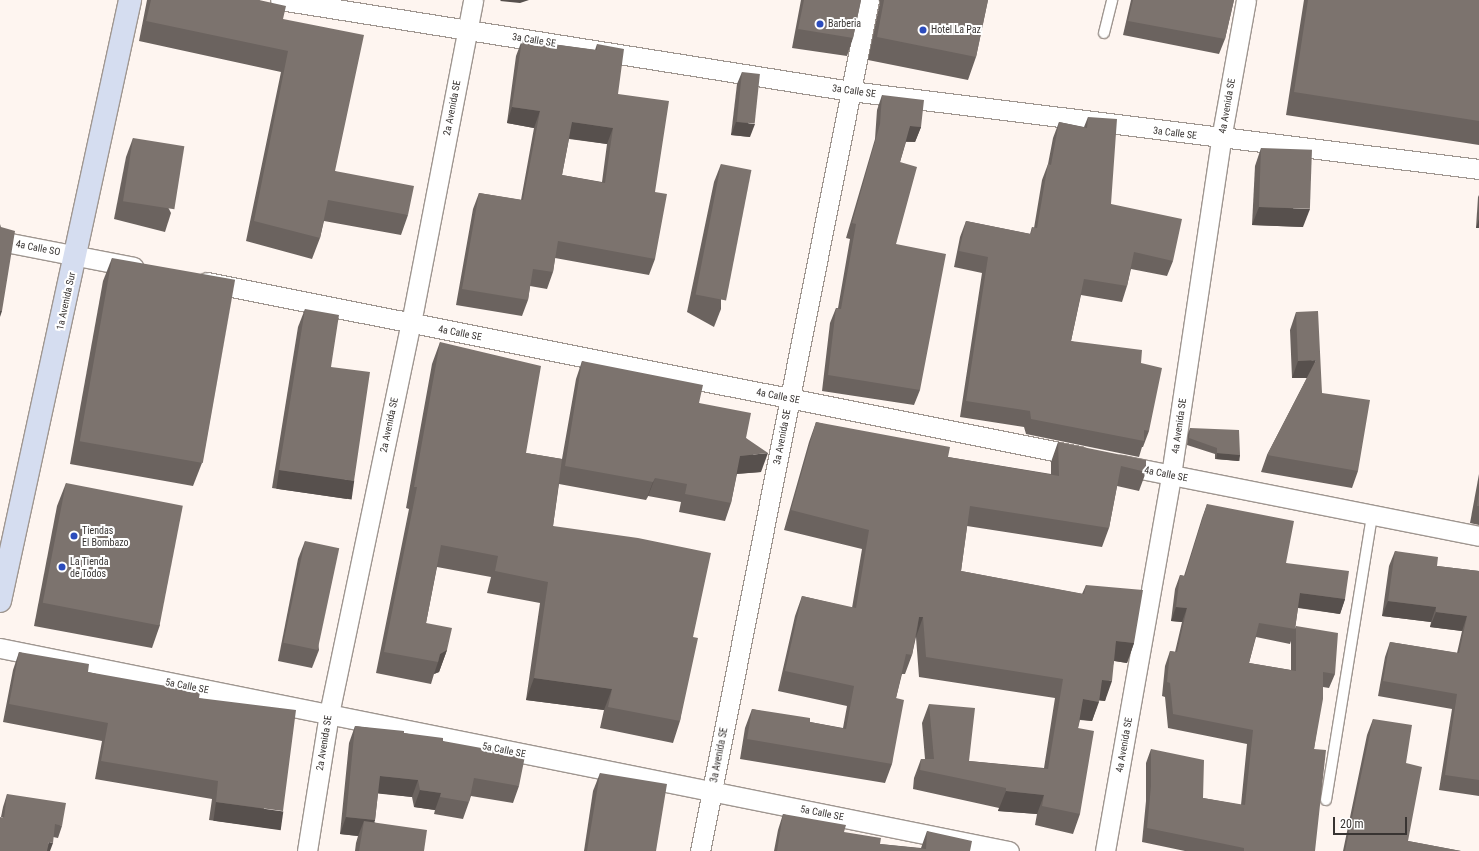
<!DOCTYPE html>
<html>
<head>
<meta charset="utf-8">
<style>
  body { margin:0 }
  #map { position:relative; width:1479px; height:851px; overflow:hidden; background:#fef5f0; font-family:"Roboto Condensed",sans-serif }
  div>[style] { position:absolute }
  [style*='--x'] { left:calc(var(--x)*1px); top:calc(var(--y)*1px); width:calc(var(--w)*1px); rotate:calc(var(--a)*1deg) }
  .roads { filter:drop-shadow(1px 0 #9f9690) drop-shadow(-1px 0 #9f9690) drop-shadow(0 1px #9f9690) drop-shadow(0 -1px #9f9690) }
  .lane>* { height:10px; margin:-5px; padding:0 5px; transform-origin:5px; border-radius:5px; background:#fff }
  .street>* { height:19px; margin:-9.5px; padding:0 9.5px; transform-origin:9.5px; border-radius:9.5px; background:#fff }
  .secondary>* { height:22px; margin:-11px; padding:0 11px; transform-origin:11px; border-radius:11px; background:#d5ddf0 }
  .wall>* { inset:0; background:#6b635f }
  .shaded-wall>* { inset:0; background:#57504d; transform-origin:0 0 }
  .building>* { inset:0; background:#7c736e; transform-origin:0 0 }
  .dots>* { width:11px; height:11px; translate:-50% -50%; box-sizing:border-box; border:2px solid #fff; border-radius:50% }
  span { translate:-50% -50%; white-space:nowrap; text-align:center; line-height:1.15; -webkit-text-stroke:4px #fff; paint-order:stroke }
  .poi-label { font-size:10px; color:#383432 }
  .left { translate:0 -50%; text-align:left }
  .street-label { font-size:10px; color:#383432 }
  .scale { position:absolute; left:1333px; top:817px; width:74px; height:18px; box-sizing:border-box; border:2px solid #383432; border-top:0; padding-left:5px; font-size:12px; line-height:14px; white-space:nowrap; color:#383432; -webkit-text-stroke:3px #fff; paint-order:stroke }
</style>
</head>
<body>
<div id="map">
  <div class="roads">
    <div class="lane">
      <i style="--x:1104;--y:33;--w:34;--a:-76"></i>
      <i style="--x:1326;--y:800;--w:289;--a:-80.8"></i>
    </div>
    <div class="street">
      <i style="--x:280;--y:0;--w:578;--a:9.06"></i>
      <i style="--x:851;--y:91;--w:633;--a:7.08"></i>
      <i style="--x:0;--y:241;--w:136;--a:11"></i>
      <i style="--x:207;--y:282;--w:889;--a:11.28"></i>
      <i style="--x:1121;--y:465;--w:365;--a:11.2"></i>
      <i style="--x:0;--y:648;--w:1029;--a:11.38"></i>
      <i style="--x:307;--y:851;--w:139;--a:-80.9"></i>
      <i style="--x:329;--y:714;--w:400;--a:-78.2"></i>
      <i style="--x:411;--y:323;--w:329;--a:-79.1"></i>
      <i style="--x:700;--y:851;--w:868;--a:-78.77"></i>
      <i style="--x:1105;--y:851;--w:382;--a:-80"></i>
      <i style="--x:1171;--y:475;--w:340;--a:-81.5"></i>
      <i style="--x:1221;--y:139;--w:141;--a:-79.8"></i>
    </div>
    <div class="secondary">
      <i style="--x:0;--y:601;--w:615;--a:-77.79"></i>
    </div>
  </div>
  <div class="wall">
    <i style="clip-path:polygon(147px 0,259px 0,283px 19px,335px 171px,408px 215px,401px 235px,324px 221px,320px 238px,312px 259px,246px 241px,281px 72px,139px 41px)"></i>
    <i style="clip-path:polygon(801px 0,861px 0,853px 38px,847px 56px,792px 48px)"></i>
    <i style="clip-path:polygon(879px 0,988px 0,976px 57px,968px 80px,868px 60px,880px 2px)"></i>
    <i style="clip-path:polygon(1131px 0,1234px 0,1225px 39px,1219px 54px,1123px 35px)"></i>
    <i style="clip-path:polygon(1304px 0,1479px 0,1479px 145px,1286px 115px)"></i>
    <i style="clip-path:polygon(evenodd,522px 40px,595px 50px,597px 44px,618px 94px,655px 192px,655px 259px,649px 275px,555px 258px,553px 272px,547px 289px,530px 286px,528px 300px,522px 316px,456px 305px,473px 209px,479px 193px,521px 200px,534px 128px,507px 123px,516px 56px,522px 40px,569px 139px,607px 144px,602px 182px,562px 175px,569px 139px)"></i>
    <i style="clip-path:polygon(742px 72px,750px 137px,731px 135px,737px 84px)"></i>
    <i style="clip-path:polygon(882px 95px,921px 127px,915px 142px,906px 142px,900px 162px,896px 244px,920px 390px,914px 405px,822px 391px,830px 323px,836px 308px,838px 308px,850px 239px,846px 238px,875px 139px,877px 110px)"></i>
    <i style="clip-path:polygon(1088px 117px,1111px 204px,1173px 261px,1167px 276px,1131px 269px,1127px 286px,1122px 302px,1081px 295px,1071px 341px,1141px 363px,1149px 431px,1143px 447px,1142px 447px,1139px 457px,1026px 434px,1024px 427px,960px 417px,982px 273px,954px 267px,960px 237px,966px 221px,1030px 234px,1032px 227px,1034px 228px,1042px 180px,1048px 164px,1053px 138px,1059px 122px,1084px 127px)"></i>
    <i style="clip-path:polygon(133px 138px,171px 213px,165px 232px,114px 219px,126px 157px)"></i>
    <i style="clip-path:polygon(1261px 148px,1303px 227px,1252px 225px,1255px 166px)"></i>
    <i style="clip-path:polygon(721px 164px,721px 309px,714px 327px,687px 312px,714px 182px)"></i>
    <i style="clip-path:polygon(1479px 195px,1479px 228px,1476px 228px,1478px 197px)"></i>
    <i style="clip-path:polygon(112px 258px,202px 463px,193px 486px,70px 464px,103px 281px)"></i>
    <i style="clip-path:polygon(305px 309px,331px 367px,347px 499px,272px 488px,298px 327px)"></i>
    <i style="clip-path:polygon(1296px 312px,1322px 393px,1358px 471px,1352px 488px,1261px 472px,1267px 455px,1307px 378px,1292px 378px,1290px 330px)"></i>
    <i style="clip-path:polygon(440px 342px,526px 453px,562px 459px,576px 379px,582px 361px,699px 403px,746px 438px,761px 472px,737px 474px,731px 503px,725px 521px,679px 512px,681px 502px,648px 496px,646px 500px,559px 484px,553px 526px,693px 637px,680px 721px,673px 743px,600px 728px,604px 710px,526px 700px,540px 603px,487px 593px,491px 577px,437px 567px,426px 623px,447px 650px,439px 672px,434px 674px,431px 684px,376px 673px,409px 509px,406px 508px,432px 364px)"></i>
    <i style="clip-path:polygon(816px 422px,948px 457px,1051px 474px,1051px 462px,1058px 442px,1146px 472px,1139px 491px,1117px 486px,1109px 528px,1102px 547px,967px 526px,961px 571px,1082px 594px,1086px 585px,1134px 643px,1127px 663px,1114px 661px,1105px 701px,1099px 700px,1092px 721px,1080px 720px,1078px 728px,1080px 814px,1073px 834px,1035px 825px,1037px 814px,998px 811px,999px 808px,913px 789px,914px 778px,921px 759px,925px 759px,922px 723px,929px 704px,969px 761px,1044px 768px,1055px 698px,919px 677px,916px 637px,912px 655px,905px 674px,902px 674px,896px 698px,892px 764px,885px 783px,740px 759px,745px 728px,752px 709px,810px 722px,843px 728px,847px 706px,778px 691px,795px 616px,802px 596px,852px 608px,862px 549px,784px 530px,809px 442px)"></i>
    <i style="clip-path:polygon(1190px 428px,1240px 455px,1238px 461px,1215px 459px,1215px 454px,1187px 445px,1188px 434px)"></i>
    <i style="clip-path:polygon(1479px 474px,1479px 525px,1470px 523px)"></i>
    <i style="clip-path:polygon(66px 483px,160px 625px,152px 648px,34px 626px,57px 506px)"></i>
    <i style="clip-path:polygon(1207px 504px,1286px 563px,1345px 599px,1340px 614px,1298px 608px,1295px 629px,1290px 644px,1256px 637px,1249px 663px,1291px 670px,1291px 640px,1296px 626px,1335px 674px,1329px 688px,1323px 687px,1314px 749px,1315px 851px,1185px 851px,1142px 842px,1146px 801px,1146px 763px,1151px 749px,1203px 798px,1241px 805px,1247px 744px,1168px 728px,1165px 697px,1162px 696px,1165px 666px,1170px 651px,1175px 652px,1182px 622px,1171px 621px,1175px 589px,1180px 575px,1184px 576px,1202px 518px)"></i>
    <i style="clip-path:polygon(305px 541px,319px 650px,312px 668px,278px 661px,298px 559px)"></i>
    <i style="clip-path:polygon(1395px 551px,1437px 566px,1479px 571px,1479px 796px,1439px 790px,1452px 709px,1378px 696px,1385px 657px,1390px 642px,1457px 653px,1462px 631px,1430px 627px,1431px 622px,1382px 616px,1389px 566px)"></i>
    <i style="clip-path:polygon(19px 652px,88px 672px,199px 698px,276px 829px,209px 820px,212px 799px,95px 779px,102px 741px,3px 722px,13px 670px)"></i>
    <i style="clip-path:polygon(1373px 719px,1406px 763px,1408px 841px,1461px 851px,1343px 851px,1367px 735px)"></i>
    <i style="clip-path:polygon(355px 726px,404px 733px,443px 741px,519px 786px,513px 803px,471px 796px,469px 802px,463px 819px,434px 814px,435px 810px,414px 807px,412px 797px,378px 793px,375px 820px,374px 822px,424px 851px,355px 851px,356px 843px,358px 836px,340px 834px,349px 743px)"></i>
    <i style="clip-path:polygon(600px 773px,656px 851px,584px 851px,593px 791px)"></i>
    <i style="clip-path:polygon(7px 794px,62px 826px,58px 838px,53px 837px,1px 817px,3px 807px)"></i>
    <i style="clip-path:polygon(783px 814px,880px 844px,921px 848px,927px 831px,970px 851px,774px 851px,778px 830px)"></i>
  </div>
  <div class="shaded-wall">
    <i style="clip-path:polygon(501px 0,529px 0,520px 3px,500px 1px)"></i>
    <i style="clip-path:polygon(512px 107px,540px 111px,534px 128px,507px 123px)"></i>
    <i style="clip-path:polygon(572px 122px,613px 128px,607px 144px,566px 138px)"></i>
    <i style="clip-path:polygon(736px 122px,755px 124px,750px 137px,731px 135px)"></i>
    <i style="clip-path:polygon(910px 126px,921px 127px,915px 142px,904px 141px)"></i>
    <i style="clip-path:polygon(1259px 207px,1310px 209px,1303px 227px,1252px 225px)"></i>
    <i style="clip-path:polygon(1479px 219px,1479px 228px,1476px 228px)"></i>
    <i style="clip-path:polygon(0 311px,2px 311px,0 317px)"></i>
    <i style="clip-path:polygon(1316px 360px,1310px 378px,1292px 378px,1298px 361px)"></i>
    <i style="clip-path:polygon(768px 453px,761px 472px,734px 474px,740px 456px)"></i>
    <i style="left:1217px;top:453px;width:23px;height:6px;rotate:5deg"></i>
    <i style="left:279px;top:470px;width:76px;height:19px;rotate:8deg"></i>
    <i style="clip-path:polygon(655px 478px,648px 496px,646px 500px,653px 482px)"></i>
    <i style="clip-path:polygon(1300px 593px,1345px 599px,1340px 614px,1295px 607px)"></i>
    <i style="clip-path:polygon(1388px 601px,1436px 607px,1431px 622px,1382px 616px)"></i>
    <i style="clip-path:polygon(1176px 607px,1187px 608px,1182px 622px,1171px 621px)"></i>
    <i style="clip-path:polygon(1436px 612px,1467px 616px,1462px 631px,1430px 627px)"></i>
    <i style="clip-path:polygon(919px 617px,923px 617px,916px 637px)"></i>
    <i style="clip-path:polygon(1116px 641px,1134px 643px,1127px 663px,1109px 660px)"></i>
    <i style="clip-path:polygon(447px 650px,439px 672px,434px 674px,438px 662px,440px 654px)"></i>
    <i style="clip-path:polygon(534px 678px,612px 689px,604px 710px,526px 700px)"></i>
    <i style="clip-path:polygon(1102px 680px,1112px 681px,1105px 701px,1095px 700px)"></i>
    <i style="clip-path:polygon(1083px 699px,1099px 702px,1092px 721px,1076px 719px)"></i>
    <i style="clip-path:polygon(380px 776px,418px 780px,412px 797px,373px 793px)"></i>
    <i style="clip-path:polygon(420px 790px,441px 793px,435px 810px,414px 807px)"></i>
    <i style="clip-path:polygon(1006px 791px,1044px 795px,1037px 814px,998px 811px)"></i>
    <i style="left:216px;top:802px;width:68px;height:19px;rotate:8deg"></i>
    <i style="clip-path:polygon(346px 817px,375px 820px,369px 837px,364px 821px,358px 836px,340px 834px)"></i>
    <i style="clip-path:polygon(49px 842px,53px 843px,50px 851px,45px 851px)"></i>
  </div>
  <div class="building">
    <i style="clip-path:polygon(151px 0,259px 0,286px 6px,283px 19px,364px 35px,335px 171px,414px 186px,408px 215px,328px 200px,320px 238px,254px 221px,288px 51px,146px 21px)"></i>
    <i style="clip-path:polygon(804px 0,861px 0,853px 38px,798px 29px)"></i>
    <i style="clip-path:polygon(884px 0,988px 0,976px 57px,877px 37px)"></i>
    <i style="clip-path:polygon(1133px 0,1234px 0,1225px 39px,1128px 21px)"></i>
    <i style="clip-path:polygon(1308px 0,1479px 0,1479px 121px,1294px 92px)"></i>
    <i style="clip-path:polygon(evenodd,522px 40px,597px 50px,597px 44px,624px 49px,618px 94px,669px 101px,655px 192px,667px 194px,655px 259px,558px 241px,553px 272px,533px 269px,528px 300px,462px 289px,479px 193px,523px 200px,540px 111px,512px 107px,522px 40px,572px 122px,613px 128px,605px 183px,562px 175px,572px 122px)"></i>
    <i style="left:742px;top:72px;width:18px;height:50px;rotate:6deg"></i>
    <i style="clip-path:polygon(882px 95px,924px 100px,921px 127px,910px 126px,900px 162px,917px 167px,896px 244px,946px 254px,920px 390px,828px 375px,836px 308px,841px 309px,856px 224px,852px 223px,880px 124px)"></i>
    <i style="clip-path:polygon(1088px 117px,1117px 119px,1111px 204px,1182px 219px,1173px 261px,1134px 252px,1127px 286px,1084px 279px,1071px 341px,1142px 350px,1141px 363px,1162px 368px,1149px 431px,1144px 430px,1144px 441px,1031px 419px,1030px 411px,966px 401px,988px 257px,959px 251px,966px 221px,1031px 234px,1032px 227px,1037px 228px,1048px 164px,1051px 165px,1059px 122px,1087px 128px)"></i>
    <i style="left:133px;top:138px;width:52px;height:64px;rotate:9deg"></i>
    <i style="left:1261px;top:148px;width:51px;height:59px;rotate:2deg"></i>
    <i style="left:721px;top:164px;width:31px;height:133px;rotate:11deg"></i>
    <i style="clip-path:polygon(0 224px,1px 227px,15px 231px,2px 311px,0 311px)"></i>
    <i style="left:112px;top:258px;width:125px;height:186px;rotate:10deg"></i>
    <i style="clip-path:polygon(305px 309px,339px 315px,331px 367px,370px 372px,354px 481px,279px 470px)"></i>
    <i style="clip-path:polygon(1318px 311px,1322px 393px,1370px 400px,1358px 471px,1267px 455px,1316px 360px,1298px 361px,1296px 312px)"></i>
    <i style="clip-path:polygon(440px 342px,541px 366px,526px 453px,562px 459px,553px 526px,638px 538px,711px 553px,693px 637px,698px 638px,680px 721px,608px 707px,612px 689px,534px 678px,548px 582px,495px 571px,498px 556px,441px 545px,426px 623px,452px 628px,447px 650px,440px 654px,438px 662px,384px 652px,417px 487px,414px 487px)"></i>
    <i style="clip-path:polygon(582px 361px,703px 385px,699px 403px,751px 413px,746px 438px,768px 453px,740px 456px,731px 503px,685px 494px,687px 484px,655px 478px,653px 482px,565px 466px)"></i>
    <i style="clip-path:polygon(816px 422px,950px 447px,948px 457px,1059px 476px,1058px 442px,1146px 460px,1146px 472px,1121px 466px,1109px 528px,970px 506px,961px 571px,1084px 594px,1086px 585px,1143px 590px,1134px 643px,1116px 641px,1112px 681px,1102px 680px,1099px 702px,1083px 699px,1078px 728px,1094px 731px,1080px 814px,1042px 806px,1044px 795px,1006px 791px,1006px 788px,920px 770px,921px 759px,934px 759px,929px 704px,975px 708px,969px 761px,1048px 769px,1063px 679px,926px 657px,923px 617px,919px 617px,912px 655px,906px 654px,896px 698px,904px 700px,892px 764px,747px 739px,752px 709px,810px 718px,810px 722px,846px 729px,854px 686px,785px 671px,802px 596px,856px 608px,869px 530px,791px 510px)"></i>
    <i style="clip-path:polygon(1190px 428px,1239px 430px,1240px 455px,1217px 453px,1217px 448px,1189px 438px)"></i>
    <i style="left:66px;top:483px;width:119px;height:122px;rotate:11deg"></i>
    <i style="clip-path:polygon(1479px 492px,1479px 506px,1477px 506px)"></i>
    <i style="clip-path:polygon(1207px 504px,1294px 521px,1286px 563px,1349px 571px,1345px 599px,1300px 593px,1295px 629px,1259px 623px,1249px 663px,1296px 671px,1296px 626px,1338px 633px,1335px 674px,1323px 672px,1323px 699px,1314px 749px,1326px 750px,1315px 851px,1244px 851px,1244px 848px,1147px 828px,1151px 786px,1151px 749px,1204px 760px,1203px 798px,1245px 805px,1253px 730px,1173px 714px,1170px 683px,1167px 682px,1170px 651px,1177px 652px,1187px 608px,1176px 607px,1180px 575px,1185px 576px)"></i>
    <i style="left:305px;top:541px;width:35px;height:104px;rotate:12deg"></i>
    <i style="clip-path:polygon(1395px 551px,1438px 557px,1437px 566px,1479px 571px,1479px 780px,1445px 775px,1457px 694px,1383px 681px,1390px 642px,1459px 653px,1467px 616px,1436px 612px,1436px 607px,1388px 601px)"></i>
    <i style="clip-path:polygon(19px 652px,89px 664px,88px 672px,200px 692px,199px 698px,296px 710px,283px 811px,216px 802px,218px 781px,101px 761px,108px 723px,9px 704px)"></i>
    <i style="clip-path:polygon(1373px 719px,1412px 725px,1406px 763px,1422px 767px,1408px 841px,1461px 851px,1345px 851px)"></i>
    <i style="clip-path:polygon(355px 726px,404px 731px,404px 733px,443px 738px,443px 741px,525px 756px,519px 786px,474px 778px,469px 802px,440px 797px,441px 793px,420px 790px,418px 780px,380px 776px,375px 820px,346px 817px)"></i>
    <i style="clip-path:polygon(600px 773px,667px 784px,656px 851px,587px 851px)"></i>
    <i style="clip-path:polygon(7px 794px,66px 803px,62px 826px,55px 824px,53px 843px,49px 842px,47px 851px,0 851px,0 817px,4px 818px)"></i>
    <i style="clip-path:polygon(783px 814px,846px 825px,844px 832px,881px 838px,880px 844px,926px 849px,927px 831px,972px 841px,970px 851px,777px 851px)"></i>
    <i style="clip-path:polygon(364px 821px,427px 830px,424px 851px,359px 851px)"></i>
  </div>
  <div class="dots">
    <i style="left:820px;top:24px;background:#2c4cbc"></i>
    <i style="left:923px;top:30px;background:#2c4cbc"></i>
    <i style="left:74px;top:536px;background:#2c4cbc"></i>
    <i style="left:62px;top:567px;background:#2c4cbc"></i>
  </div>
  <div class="poi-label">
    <span class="left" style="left:828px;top:24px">Barberia</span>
    <span class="left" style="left:931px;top:30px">Hotel La Paz</span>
    <span class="left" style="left:82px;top:536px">Tiendas<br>El Bombazo</span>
    <span class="left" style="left:70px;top:567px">La Tienda<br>de Todos</span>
  </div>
  <div class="street-label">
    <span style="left:534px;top:40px;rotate:9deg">3a Calle SE</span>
    <span style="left:854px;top:91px;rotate:8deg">3a Calle SE</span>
    <span style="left:1227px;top:106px;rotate:-80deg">4a Avenida SE</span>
    <span style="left:452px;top:108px;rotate:-79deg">2a Avenida SE</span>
    <span style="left:1175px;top:133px;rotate:7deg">3a Calle SE</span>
    <span style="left:38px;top:248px;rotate:11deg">4a Calle SO</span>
    <span style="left:66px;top:301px;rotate:-78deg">1a Avenida Sur</span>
    <span style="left:460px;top:333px;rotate:11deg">4a Calle SE</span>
    <span style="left:778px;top:396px;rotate:11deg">4a Calle SE</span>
    <span style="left:389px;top:425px;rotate:-78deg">2a Avenida SE</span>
    <span style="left:1179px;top:426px;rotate:-82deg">4a Avenida SE</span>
    <span style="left:782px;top:437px;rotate:-79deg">3a Avenida SE</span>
    <span style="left:1166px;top:474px;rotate:11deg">4a Calle SE</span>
    <span style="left:187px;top:686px;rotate:11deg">5a Calle SE</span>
    <span style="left:324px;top:743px;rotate:-81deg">2a Avenida SE</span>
    <span style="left:1124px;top:745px;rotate:-80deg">4a Avenida SE</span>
    <span style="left:504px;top:750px;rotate:11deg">5a Calle SE</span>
    <span style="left:719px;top:755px;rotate:-79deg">3a Avenida SE</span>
    <span style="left:822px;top:813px;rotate:11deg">5a Calle SE</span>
  </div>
  <div class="scale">20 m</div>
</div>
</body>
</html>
